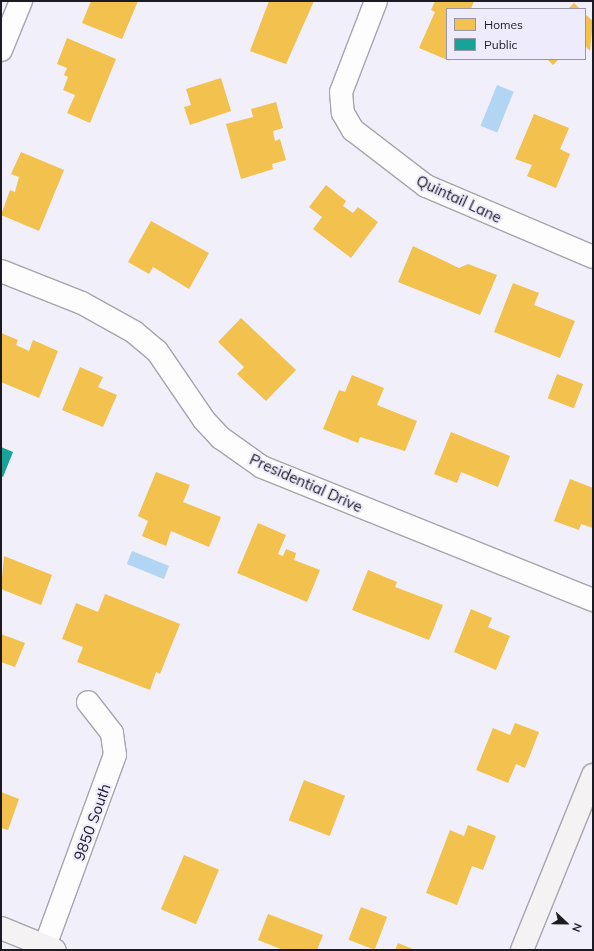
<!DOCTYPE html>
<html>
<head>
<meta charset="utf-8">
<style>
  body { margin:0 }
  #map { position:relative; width:594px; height:951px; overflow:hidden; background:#f1eff9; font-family:Mulish,sans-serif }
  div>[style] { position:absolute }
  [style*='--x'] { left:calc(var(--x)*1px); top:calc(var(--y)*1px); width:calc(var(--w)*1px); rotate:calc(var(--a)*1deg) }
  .water>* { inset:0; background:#b1d5f2; transform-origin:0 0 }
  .homes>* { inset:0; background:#f2c14e; transform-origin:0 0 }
  .public>* { inset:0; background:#17a398 }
  .roads { filter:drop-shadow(1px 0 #a6a4ad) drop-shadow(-1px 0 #a6a4ad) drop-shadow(0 1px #a6a4ad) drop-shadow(0 -1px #a6a4ad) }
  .minor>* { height:22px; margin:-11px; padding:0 11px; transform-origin:11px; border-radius:11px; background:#fdfdfe }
  .secondary>* { height:22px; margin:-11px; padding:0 11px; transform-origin:11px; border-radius:11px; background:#f5f2f3 }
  span { translate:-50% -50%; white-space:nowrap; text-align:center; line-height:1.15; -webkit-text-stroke:4px #eeebfd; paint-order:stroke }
  .street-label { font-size:15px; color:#1c1a22 }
  .frame { position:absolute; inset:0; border:2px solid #1c1a22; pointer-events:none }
  .legend { position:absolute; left:446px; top:8px; width:140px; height:52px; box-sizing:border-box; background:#eeebfd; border:1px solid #9a97a5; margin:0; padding:5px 7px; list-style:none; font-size:12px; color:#1c1a22 }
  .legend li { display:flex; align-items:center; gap:8px; height:20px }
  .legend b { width:20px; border:1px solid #9a97a5 }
  .north { position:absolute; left:546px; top:903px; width:40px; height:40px; -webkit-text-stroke:3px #eeebfd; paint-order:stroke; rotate:112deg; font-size:11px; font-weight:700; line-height:16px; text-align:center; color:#1c1a22 }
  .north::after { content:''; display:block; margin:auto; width:14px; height:18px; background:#1c1a22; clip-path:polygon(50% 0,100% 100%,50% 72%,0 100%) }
</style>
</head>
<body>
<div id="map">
  <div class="water">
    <i style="left:497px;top:85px;width:18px;height:44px;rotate:22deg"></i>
    <i style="left:132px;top:551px;width:40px;height:14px;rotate:22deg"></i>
  </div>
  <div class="homes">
    <i style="clip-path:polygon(91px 1px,138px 1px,122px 39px,82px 23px)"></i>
    <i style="clip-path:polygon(269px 1px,314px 1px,286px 64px,250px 51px)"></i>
    <i style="clip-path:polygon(435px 1px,474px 1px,471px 9px,447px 9px,447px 59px,450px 61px,419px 48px,435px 12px,431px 10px)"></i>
    <i style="clip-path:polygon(574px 3px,580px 9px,568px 9px)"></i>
    <i style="clip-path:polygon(585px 14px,593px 21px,590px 51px,585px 46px)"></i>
    <i style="clip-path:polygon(67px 38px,116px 59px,90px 123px,67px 113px,75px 95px,63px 90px,68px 77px,64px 75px,67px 68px,57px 64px)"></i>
    <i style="clip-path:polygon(547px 59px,559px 59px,553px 65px)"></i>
    <i style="clip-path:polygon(221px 78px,231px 111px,190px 125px,184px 107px,191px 105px,186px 89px)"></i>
    <i style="clip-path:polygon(276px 102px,283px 128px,273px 131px,275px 141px,280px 139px,286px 160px,272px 164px,273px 169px,241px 179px,226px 124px,253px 117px,251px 109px)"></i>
    <i style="clip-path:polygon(534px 114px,569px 128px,560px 149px,570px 154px,556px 188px,527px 176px,532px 165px,515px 159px)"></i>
    <i style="clip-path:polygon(21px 152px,64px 170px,39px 231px,1px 215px,10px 190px,15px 192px,16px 188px,19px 177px,11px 174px)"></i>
    <i style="clip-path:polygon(326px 185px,346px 201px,343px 206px,353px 213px,358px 207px,378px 222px,351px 258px,313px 229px,322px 217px,309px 207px)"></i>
    <i style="clip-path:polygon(151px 221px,209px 253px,189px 289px,153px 267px,149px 274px,128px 262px)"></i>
    <i style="clip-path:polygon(413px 246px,459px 268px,468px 264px,497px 275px,480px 315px,398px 282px)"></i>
    <i style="clip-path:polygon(513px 283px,539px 293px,534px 305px,575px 321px,560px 358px,494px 332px)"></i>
    <i style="clip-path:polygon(241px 318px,296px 370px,266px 401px,237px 374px,244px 367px,218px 342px)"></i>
    <i style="clip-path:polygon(1px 333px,18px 340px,16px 345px,29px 351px,33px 340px,58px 351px,39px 398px,1px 382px)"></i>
    <i style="clip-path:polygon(80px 367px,103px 377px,98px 387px,117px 395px,103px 427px,62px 410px)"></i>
    <i style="left:557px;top:374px;width:28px;height:26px;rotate:21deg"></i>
    <i style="clip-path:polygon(352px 375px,384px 388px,377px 405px,417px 421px,405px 451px,360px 437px,358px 443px,323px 429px,339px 390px,345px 392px)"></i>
    <i style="clip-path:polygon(451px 432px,510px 456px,498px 487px,461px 472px,457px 483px,434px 474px)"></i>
    <i style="clip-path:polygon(156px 472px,190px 485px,183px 502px,221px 517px,209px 547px,171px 531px,166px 546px,142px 536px,148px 521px,138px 516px)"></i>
    <i style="clip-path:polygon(570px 479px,593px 488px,593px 528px,581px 524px,579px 530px,554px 521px)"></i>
    <i style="clip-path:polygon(258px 523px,286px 535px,278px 554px,283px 556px,286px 549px,296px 553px,294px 560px,320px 570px,307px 602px,237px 573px)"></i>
    <i style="clip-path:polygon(4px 556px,52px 575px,41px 605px,1px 589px)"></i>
    <i style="clip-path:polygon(368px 570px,397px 582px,395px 587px,443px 605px,429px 640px,352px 610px)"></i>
    <i style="clip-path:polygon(105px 594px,180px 624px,160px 674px,156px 672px,150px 690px,77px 662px,83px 647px,62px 639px,76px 603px,98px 612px)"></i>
    <i style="clip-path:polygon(471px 609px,492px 618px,488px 627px,510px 636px,496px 670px,454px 652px)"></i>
    <i style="clip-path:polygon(1px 634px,25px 643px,15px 667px,1px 662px)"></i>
    <i style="clip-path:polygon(515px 723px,539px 732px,525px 768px,516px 764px,508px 783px,476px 770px,493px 728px,510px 735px)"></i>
    <i style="left:304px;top:780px;width:44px;height:43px;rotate:21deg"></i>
    <i style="clip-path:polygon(1px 792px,19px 799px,8px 830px,1px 828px)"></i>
    <i style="clip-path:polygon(468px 825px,496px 836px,483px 870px,472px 866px,457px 905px,426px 893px,450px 830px,464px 836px)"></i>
    <i style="left:184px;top:855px;width:38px;height:59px;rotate:23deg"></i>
    <i style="left:361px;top:907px;width:28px;height:35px;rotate:21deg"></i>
    <i style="clip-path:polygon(268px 914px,323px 935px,317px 950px,283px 950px,258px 940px)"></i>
    <i style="clip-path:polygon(398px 943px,415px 950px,395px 950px)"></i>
  </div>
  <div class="public">
    <i style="clip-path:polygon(1px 447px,13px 452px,3px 477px,1px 476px)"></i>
  </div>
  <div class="roads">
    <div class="minor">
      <i style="--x:376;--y:1;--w:97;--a:111"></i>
      <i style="--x:341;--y:92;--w:21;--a:85"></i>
      <i style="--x:343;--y:113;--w:20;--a:60"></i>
      <i style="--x:353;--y:130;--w:92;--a:37.5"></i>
      <i style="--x:426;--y:186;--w:181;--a:23"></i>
      <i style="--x:1;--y:50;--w:53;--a:-67.8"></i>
      <i style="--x:1;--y:271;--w:87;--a:21.6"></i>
      <i style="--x:82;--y:303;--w:60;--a:29.1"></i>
      <i style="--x:134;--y:332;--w:30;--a:40"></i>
      <i style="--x:157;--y:351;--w:83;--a:55.7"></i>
      <i style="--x:204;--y:420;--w:25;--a:47"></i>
      <i style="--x:221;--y:438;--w:50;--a:35.3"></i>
      <i style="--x:262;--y:467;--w:357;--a:21.9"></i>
      <i style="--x:45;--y:946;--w:203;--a:-69.9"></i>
      <i style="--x:115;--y:755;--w:22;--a:-98"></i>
      <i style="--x:112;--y:733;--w:39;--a:-128"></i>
    </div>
    <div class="secondary">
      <i style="--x:1;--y:928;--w:58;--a:22.2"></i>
      <i style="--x:522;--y:950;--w:189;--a:-67.9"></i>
    </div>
  </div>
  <div class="street-label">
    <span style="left:459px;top:199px;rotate:25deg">Quintail Lane</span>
    <span style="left:306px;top:483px;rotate:24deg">Presidential Drive</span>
    <span style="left:92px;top:822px;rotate:-70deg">9850 South</span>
  </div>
  <div class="frame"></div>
  <ul class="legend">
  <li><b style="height:11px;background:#f2c14e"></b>Homes</li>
  <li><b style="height:11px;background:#17a398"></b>Public</li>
  </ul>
  <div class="north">N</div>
</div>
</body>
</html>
